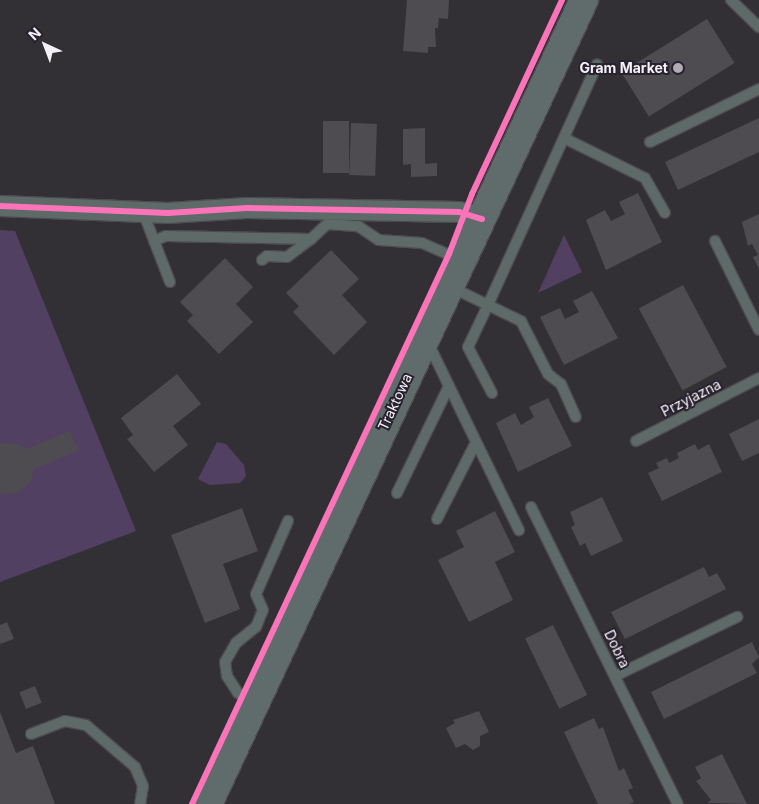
<!DOCTYPE html>
<html>
<head>
<meta charset="utf-8">
<style>
  body { margin:0 }
  #map { position:relative; width:759px; height:804px; overflow:hidden; background:#322f35; font-family:Inter,sans-serif }
  div>[style] { position:absolute }
  [style*='--x'] { left:calc(var(--x)*1px); top:calc(var(--y)*1px); width:calc(var(--w)*1px); rotate:calc(var(--a)*1deg) }
  .green>* { inset:0; background:#524062 }
  .building>* { inset:0; background:#4e4b51; transform-origin:0 0 }
  .roads { filter:drop-shadow(1px 0 #4d4b4f) drop-shadow(-1px 0 #4d4b4f) drop-shadow(0 1px #4d4b4f) drop-shadow(0 -1px #4d4b4f) }
  .service>* { height:10px; margin:-5px; padding:0 5px; transform-origin:5px; border-radius:5px; background:#5d6a68 }
  .minor>* { height:20px; margin:-10px; padding:0 10px; transform-origin:10px; border-radius:10px; background:#5d6a68 }
  .secondary>* { height:28px; margin:-14px; padding:0 14px; transform-origin:14px; border-radius:14px; background:#606b6b }
  .cycleway>* { height:6px; margin:-3px; padding:0 3px; transform-origin:3px; border-radius:3px; background:#fb73b8 }
  .dots>* { width:14px; height:14px; translate:-50% -50%; box-sizing:border-box; border:2px solid #28222e; border-radius:50% }
  span { translate:-50% -50%; white-space:nowrap; text-align:center; line-height:1.15; -webkit-text-stroke:4px #28222e; paint-order:stroke }
  .poi-label { font-size:14px; color:#f4f0f8; font-weight:700 }
  .right { translate:-100% -50%; text-align:right }
  .street-label { font-size:14px; color:#f4f0f8 }
  .north { position:absolute; left:20px; top:20px; width:50px; height:50px; -webkit-text-stroke:4px #28222e; paint-order:stroke; rotate:317deg; font-size:14px; font-weight:700; line-height:20px; text-align:center; color:#f4f0f8 }
  .north::after { content:''; display:block; margin:auto; width:18px; height:22px; background:#f4f0f8; clip-path:polygon(50% 0,100% 100%,50% 72%,0 100%) }
</style>
</head>
<body>
<div id="map">
  <div class="green">
    <i style="clip-path:polygon(0 230px,15px 231px,136px 531px,0 582px)"></i>
    <i style="clip-path:polygon(564px 235px,582px 272px,538px 293px)"></i>
    <i style="clip-path:polygon(217px 442px,226px 444px,244px 465px,246px 476px,240px 483px,210px 485px,198px 479px)"></i>
  </div>
  <div class="building">
    <i style="clip-path:polygon(407px 0,449px 0,448px 19px,439px 18px,438px 28px,435px 28px,436px 47px,428px 47px,428px 53px,403px 51px)"></i>
    <i style="left:707px;top:19px;width:52px;height:101px;rotate:58deg"></i>
    <i style="clip-path:polygon(759px 118px,759px 152px,678px 190px,665px 162px)"></i>
    <i style="left:323px;top:121px;width:26px;height:52px"></i>
    <i style="left:351px;top:123px;width:26px;height:52px;rotate:2deg"></i>
    <i style="clip-path:polygon(425px 128px,425px 164px,437px 163px,437px 176px,411px 177px,411px 164px,403px 165px,403px 129px)"></i>
    <i style="clip-path:polygon(638px 193px,662px 242px,606px 270px,586px 220px,605px 210px,611px 221px,625px 214px,619px 202px)"></i>
    <i style="clip-path:polygon(759px 214px,759px 269px,753px 257px,758px 255px,752px 244px,748px 246px,742px 222px)"></i>
    <i style="clip-path:polygon(331px 250px,359px 279px,342px 295px,367px 322px,334px 355px,293px 312px,299px 306px,286px 293px)"></i>
    <i style="clip-path:polygon(225px 258px,253px 287px,236px 304px,253px 322px,219px 354px,187px 321px,193px 315px,180px 302px)"></i>
    <i style="left:683px;top:285px;width:93px;height:50px;rotate:62deg"></i>
    <i style="clip-path:polygon(592px 291px,618px 338px,564px 365px,540px 317px,560px 308px,565px 319px,579px 312px,573px 301px)"></i>
    <i style="clip-path:polygon(177px 374px,201px 404px,173px 426px,188px 445px,154px 472px,127px 439px,133px 435px,121px 418px)"></i>
    <i style="clip-path:polygon(548px 398px,572px 446px,518px 472px,496px 423px,515px 413px,521px 425px,534px 417px,529px 407px)"></i>
    <i style="clip-path:polygon(759px 419px,759px 453px,742px 461px,729px 434px)"></i>
    <i style="clip-path:polygon(70px 431px,78px 451px,34px 469px,31px 481px,17px 493px,0 494px,0 443px,18px 444px,26px 449px)"></i>
    <i style="clip-path:polygon(695px 444px,698px 450px,709px 444px,722px 472px,662px 501px,648px 473px,659px 468px,656px 463px,667px 458px,669px 463px,679px 458px,677px 453px)"></i>
    <i style="clip-path:polygon(602px 497px,623px 541px,591px 556px,585px 543px,580px 546px,571px 527px,575px 525px,570px 512px)"></i>
    <i style="clip-path:polygon(242px 508px,258px 551px,223px 564px,240px 609px,205px 623px,171px 535px)"></i>
    <i style="clip-path:polygon(495px 511px,515px 552px,495px 562px,513px 600px,469px 622px,438px 560px,464px 547px,456px 531px)"></i>
    <i style="clip-path:polygon(704px 567px,709px 577px,717px 573px,726px 589px,625px 639px,611px 612px)"></i>
    <i style="clip-path:polygon(7px 622px,14px 639px,0 644px,0 625px)"></i>
    <i style="left:553px;top:625px;width:78px;height:31px;rotate:64deg"></i>
    <i style="clip-path:polygon(752px 642px,759px 657px,752px 664px,757px 673px,664px 719px,651px 692px)"></i>
    <i style="left:35px;top:686px;width:18px;height:17px;rotate:68deg"></i>
    <i style="clip-path:polygon(479px 711px,489px 732px,480px 736px,480px 746px,473px 750px,465px 744px,456px 748px,446px 728px,455px 723px,453px 720px)"></i>
    <i style="clip-path:polygon(0 712px,16px 753px,33px 746px,55px 804px,0 804px)"></i>
    <i style="clip-path:polygon(594px 718px,599px 729px,603px 727px,619px 771px,624px 768px,633px 788px,628px 790px,634px 802px,629px 804px,598px 804px,564px 732px)"></i>
    <i style="clip-path:polygon(722px 754px,747px 804px,707px 803px,711px 800px,696px 781px,701px 778px,695px 767px)"></i>
  </div>
  <div class="roads">
    <div class="service">
      <i style="--x:731;--y:0;--w:39;--a:44"></i>
      <i style="--x:564;--y:138;--w:90;--a:26.3"></i>
      <i style="--x:645;--y:178;--w:40;--a:60.3"></i>
      <i style="--x:650;--y:142;--w:121;--a:-25.9"></i>
      <i style="--x:143;--y:212;--w:75;--a:68.9"></i>
      <i style="--x:154;--y:241;--w:13;--a:-23"></i>
      <i style="--x:166;--y:236;--w:145;--a:1.2"></i>
      <i style="--x:311;--y:239;--w:22;--a:-43"></i>
      <i style="--x:327;--y:224;--w:31;--a:4"></i>
      <i style="--x:358;--y:226;--w:25;--a:34"></i>
      <i style="--x:379;--y:240;--w:43;--a:4"></i>
      <i style="--x:422;--y:243;--w:43;--a:23.6"></i>
      <i style="--x:715;--y:241;--w:99;--a:63.7"></i>
      <i style="--x:262;--y:260;--w:6;--a:-39"></i>
      <i style="--x:267;--y:256;--w:20;--a:3"></i>
      <i style="--x:287;--y:257;--w:30;--a:-37"></i>
      <i style="--x:451;--y:287;--w:41;--a:25.9"></i>
      <i style="--x:488;--y:305;--w:264;--a:-65.6"></i>
      <i style="--x:422;--y:348;--w:12;--a:24"></i>
      <i style="--x:433;--y:353;--w:197;--a:64.1"></i>
      <i style="--x:492;--y:393;--w:52;--a:-117.6"></i>
      <i style="--x:468;--y:347;--w:47;--a:-64.5"></i>
      <i style="--x:488;--y:305;--w:37;--a:26"></i>
      <i style="--x:521;--y:321;--w:59;--a:63"></i>
      <i style="--x:548;--y:374;--w:16;--a:38"></i>
      <i style="--x:561;--y:384;--w:36;--a:66"></i>
      <i style="--x:636;--y:441;--w:138;--a:-27.1"></i>
      <i style="--x:397;--y:493;--w:119;--a:-64.1"></i>
      <i style="--x:531;--y:507;--w:331;--a:63.7"></i>
      <i style="--x:437;--y:519;--w:86;--a:-63.1"></i>
      <i style="--x:615;--y:676;--w:136;--a:-25.8"></i>
      <i style="--x:253;--y:703;--w:18;--a:-146"></i>
      <i style="--x:238;--y:693;--w:20;--a:-123"></i>
      <i style="--x:227;--y:676;--w:14;--a:-98"></i>
      <i style="--x:225;--y:662;--w:22;--a:-60"></i>
      <i style="--x:236;--y:643;--w:26;--a:-39"></i>
      <i style="--x:256;--y:627;--w:18;--a:-68"></i>
      <i style="--x:263;--y:610;--w:17;--a:-114"></i>
      <i style="--x:256;--y:594;--w:80;--a:-66.3"></i>
      <i style="--x:31;--y:734;--w:36;--a:-21"></i>
      <i style="--x:65;--y:721;--w:21;--a:11"></i>
      <i style="--x:86;--y:725;--w:65;--a:40.6"></i>
      <i style="--x:135;--y:767;--w:21;--a:67"></i>
      <i style="--x:143;--y:786;--w:18;--a:99"></i>
    </div>
    <div class="minor">
      <i style="--x:0;--y:206;--w:168;--a:2.4"></i>
      <i style="--x:168;--y:213;--w:79;--a:-3.6"></i>
      <i style="--x:247;--y:208;--w:212;--a:1.1"></i>
      <i style="--x:459;--y:212;--w:24;--a:17"></i>
    </div>
    <div class="secondary">
      <i style="--x:208;--y:804;--w:888;--a:-64.94"></i>
    </div>
  </div>
  <div class="cycleway">
    <i style="--x:0;--y:206;--w:168;--a:2.4"></i>
    <i style="--x:168;--y:213;--w:79;--a:-3.6"></i>
    <i style="--x:247;--y:208;--w:212;--a:1.1"></i>
    <i style="--x:459;--y:212;--w:24;--a:17"></i>
    <i style="--x:192;--y:804;--w:607;--a:-64.95"></i>
    <i style="--x:449;--y:254;--w:64;--a:-69"></i>
    <i style="--x:472;--y:194;--w:214;--a:-65.1"></i>
  </div>
  <div class="dots">
    <i style="left:678px;top:68px;background:#b0acb4"></i>
  </div>
  <div class="poi-label">
    <span class="right" style="left:668px;top:68px">Gram Market</span>
  </div>
  <div class="street-label">
    <span style="left:691px;top:398px;rotate:-27deg">Przyjazna</span>
    <span style="left:395px;top:402px;rotate:-65deg">Traktowa</span>
    <span style="left:617px;top:649px;rotate:64deg">Dobra</span>
  </div>
  <div class="north">N</div>
</div>
</body>
</html>
